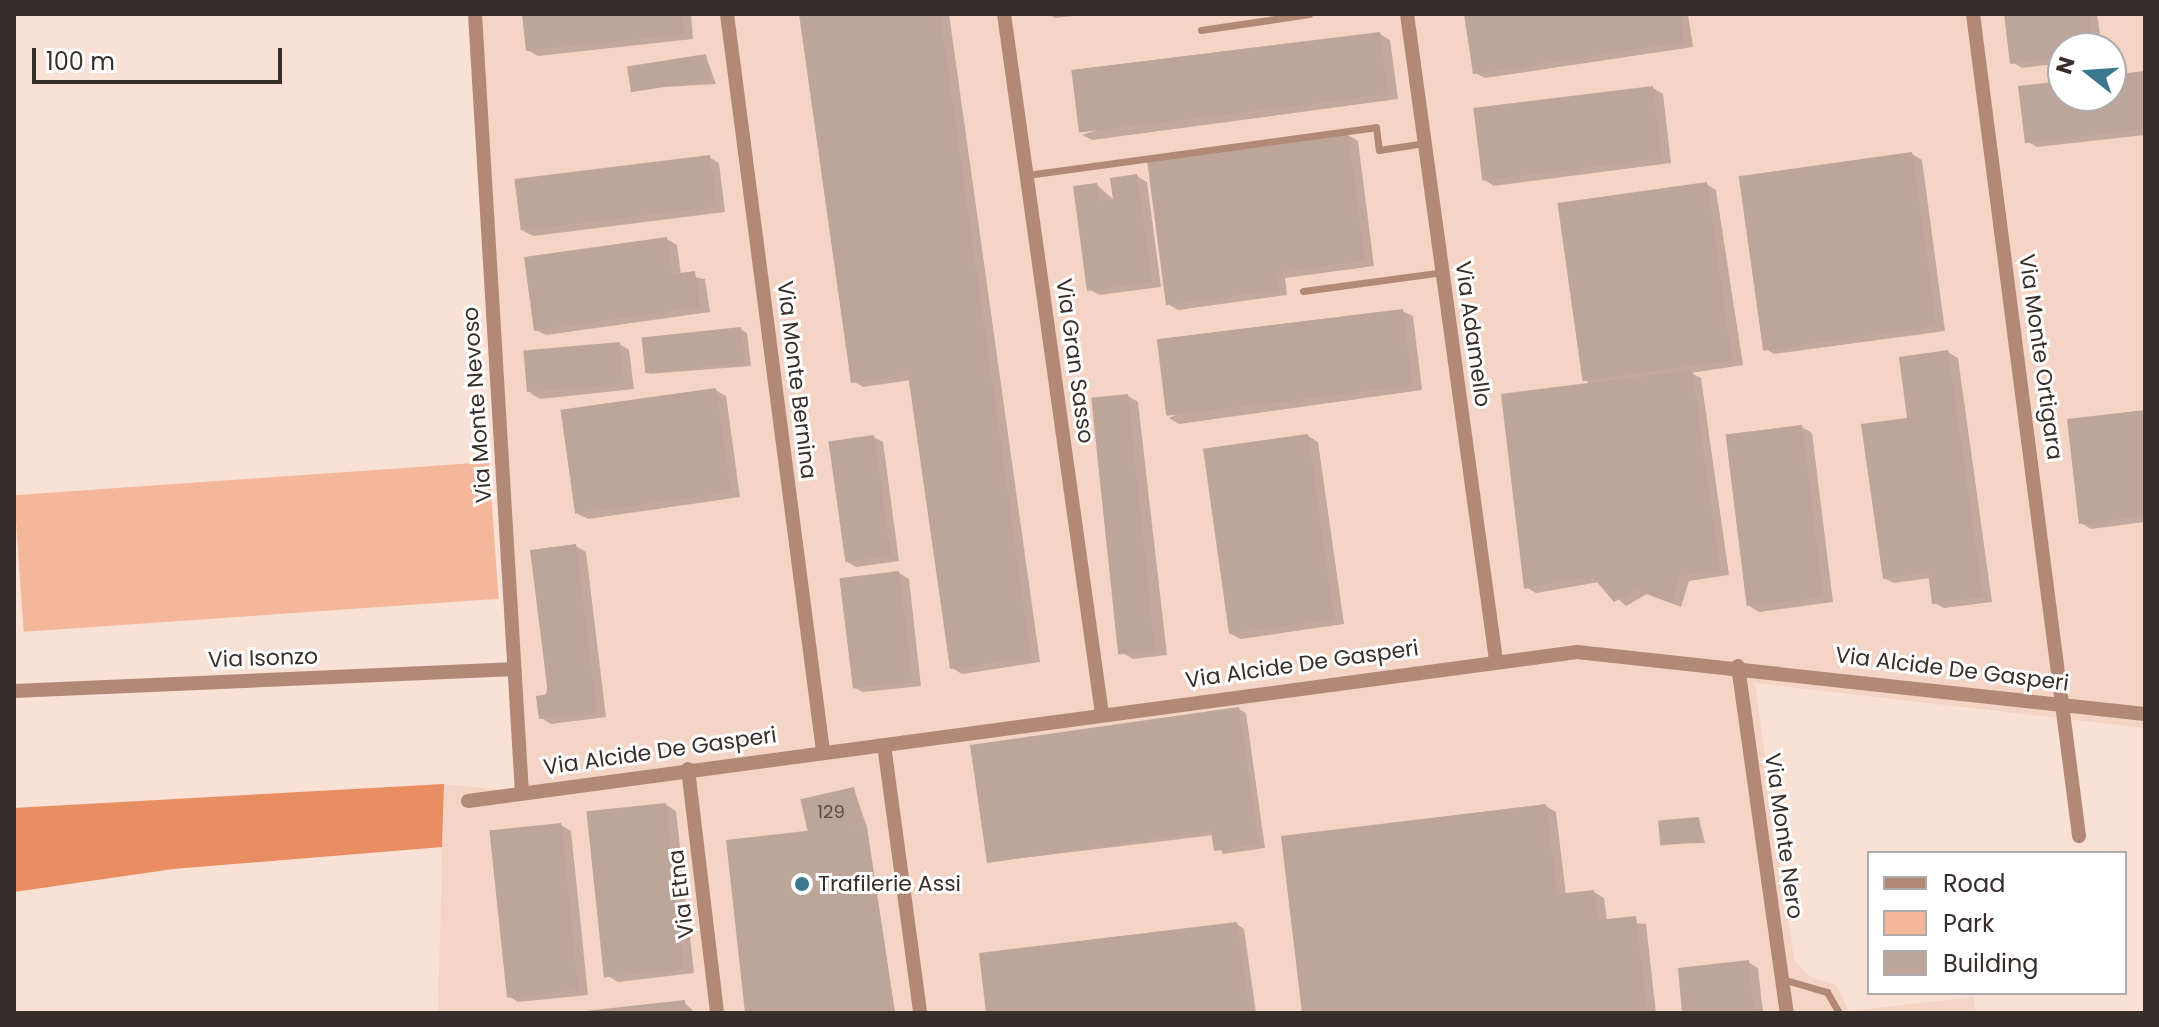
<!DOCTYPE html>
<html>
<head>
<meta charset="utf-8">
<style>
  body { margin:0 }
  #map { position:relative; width:2159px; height:1027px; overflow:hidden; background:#fae1d5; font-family:Poppins,sans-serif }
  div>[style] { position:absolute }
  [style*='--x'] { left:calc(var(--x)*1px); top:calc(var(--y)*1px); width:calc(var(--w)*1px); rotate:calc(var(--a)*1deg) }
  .built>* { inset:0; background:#f4d4c5 }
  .green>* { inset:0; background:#f5b79a; transform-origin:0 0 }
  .forest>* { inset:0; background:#e98e62 }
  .shadow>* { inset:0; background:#0003 }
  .building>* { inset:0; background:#bda59a; transform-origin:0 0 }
  .service>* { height:7px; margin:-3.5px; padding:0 3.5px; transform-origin:3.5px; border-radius:3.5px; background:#b28977 }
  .minor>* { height:14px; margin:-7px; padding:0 7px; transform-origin:7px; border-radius:7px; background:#b28977 }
  .dots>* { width:22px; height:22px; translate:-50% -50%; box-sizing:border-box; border:4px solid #fff; border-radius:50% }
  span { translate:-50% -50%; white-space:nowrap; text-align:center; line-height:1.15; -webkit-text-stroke:6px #fff; paint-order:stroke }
  .number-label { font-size:18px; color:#594c46 }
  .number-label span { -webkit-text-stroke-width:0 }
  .street-label { font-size:22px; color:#382e2a }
  .poi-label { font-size:22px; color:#382e2a }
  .left { translate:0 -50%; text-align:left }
  .frame { position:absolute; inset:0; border:16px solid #382e2a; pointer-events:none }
  .legend { position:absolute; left:1867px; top:851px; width:260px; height:144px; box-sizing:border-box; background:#fff; border:2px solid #afabaa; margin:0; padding:10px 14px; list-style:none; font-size:24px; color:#382e2a }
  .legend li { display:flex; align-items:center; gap:16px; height:40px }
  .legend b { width:40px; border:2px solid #afabaa }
  .north { position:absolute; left:2047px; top:32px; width:80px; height:80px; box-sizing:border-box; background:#fff; border:2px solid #afabaa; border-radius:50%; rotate:287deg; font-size:22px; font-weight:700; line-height:32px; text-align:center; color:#382e2a }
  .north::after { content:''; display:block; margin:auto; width:28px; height:36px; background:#3b778e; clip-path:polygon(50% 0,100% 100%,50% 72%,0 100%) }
  .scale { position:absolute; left:32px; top:48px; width:250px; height:36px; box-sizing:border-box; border:4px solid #382e2a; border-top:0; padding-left:10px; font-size:24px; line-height:28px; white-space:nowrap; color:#382e2a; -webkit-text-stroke:6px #fff; paint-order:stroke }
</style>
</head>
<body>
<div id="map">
  <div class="built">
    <i style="clip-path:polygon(evenodd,475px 14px,2145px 14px,2145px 728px,1755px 683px,1794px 960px,1809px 976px,1836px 985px,1849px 1011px,1974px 997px,1976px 1013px,438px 1013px,444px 784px,521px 792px,475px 14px,2063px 48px,2111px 48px,2111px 96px,2063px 96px,2063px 48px)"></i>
  </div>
  <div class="green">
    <i style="left:489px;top:462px;width:137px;height:476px;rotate:86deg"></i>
  </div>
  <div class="forest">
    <i style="clip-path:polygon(444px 784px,442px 847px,173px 869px,14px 892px,14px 808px)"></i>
  </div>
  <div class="shadow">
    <i style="clip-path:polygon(524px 14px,691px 14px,693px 39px,538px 56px,528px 50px)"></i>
    <i style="clip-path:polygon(801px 14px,949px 14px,1040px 662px,962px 674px,952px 668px,911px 380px,863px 387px,853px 381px)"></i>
    <i style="clip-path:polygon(1048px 14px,1092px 14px,1055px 18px)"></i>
    <i style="clip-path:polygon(1466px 14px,1688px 14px,1693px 47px,1485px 78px,1475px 73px)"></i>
    <i style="clip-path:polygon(2006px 14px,2097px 14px,2102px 48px,2063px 48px,2063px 63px,2022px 68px,2012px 62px)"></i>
    <i style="clip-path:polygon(1380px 34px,1390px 40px,1398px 99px,1092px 140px,1082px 135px)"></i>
    <i style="clip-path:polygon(706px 56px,716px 84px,632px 89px)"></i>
    <i style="clip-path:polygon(2145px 73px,2145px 135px,2037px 147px,2027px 141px,2063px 83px,2063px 96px,2111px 96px,2111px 77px)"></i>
    <i style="clip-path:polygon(1653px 88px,1663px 94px,1671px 163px,1494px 186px,1484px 180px)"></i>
    <i style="clip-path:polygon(1348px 135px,1358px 141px,1374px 266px,1285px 278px,1287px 295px,1178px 310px,1168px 304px)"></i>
    <i style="clip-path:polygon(1912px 154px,1922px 160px,1945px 331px,1774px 354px,1764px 348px)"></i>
    <i style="clip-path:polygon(709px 157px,719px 163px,725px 212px,534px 236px,523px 231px)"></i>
    <i style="clip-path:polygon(1137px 176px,1147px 182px,1161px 287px,1099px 295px,1089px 289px,1097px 185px,1115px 201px)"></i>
    <i style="clip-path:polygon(1706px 184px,1716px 190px,1743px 365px,1691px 373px,1701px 378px,1729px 575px,1689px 581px,1681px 607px,1647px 594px,1626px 606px,1599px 582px,1536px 593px,1526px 587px,1588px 385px,1561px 206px)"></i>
    <i style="clip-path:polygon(667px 239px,677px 245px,681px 275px,705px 279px,710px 312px,546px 335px,536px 330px)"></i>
    <i style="clip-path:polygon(1402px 311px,1413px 316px,1422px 390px,1179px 424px,1169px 418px)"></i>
    <i style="clip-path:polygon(740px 329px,747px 333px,751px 366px,648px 374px)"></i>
    <i style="clip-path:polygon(619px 344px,629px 350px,634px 389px,540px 399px,530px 393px)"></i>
    <i style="clip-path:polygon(1948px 352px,1958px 358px,1992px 602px,1944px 608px,1934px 603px,1930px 578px,1894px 583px,1884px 578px,1910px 419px)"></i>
    <i style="clip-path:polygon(715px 390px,726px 396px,740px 497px,588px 519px,578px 514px)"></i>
    <i style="clip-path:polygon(1128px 396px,1138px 402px,1167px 655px,1133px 659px,1123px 653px)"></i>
    <i style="clip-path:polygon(2145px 412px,2145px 522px,2091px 529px,2081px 523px)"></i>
    <i style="clip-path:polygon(1802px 427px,1812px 433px,1833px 602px,1759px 612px,1749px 606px)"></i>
    <i style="clip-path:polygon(1308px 436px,1318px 442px,1344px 624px,1241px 639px,1231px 634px)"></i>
    <i style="clip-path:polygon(873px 437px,883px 442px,899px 561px,856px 567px,846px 561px)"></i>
    <i style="clip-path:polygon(576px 546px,586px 552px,606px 717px,551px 724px,541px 718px)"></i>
    <i style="clip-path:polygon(899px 573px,909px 579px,921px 686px,863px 692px,853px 687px)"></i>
    <i style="clip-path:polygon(1239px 709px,1246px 713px,1265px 848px,1223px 854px,1214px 835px,989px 862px)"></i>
    <i style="clip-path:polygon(854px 789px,867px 827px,895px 1013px,747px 1013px,815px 832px,806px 827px)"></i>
    <i style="clip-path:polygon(666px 805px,676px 811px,694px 973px,618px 982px,608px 976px)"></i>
    <i style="clip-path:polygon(1546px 806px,1556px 812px,1566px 895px,1594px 892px,1604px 898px,1607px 921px,1646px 924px,1656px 1013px,1304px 1013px)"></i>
    <i style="clip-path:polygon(1699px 819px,1705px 843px,1662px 844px)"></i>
    <i style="clip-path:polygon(561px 825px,571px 831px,588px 995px,518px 1002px,508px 996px)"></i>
    <i style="clip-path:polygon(1237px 924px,1244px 929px,1256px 1013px,988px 1013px)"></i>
    <i style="clip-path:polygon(1748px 962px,1758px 968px,1763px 1013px,1684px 1013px)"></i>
    <i style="clip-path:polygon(684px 1002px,695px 1013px,588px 1013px)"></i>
  </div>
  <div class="building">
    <i style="clip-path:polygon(522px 14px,682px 14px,684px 34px,526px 51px)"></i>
    <i style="clip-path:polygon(799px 14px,940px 14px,1031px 657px,950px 669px,908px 374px,851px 383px)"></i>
    <i style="clip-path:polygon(1464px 14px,1680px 14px,1684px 42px,1473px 74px)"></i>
    <i style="clip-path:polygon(2004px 14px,2089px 14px,2093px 48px,2063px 48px,2063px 57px,2010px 64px)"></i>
    <i style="left:1380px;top:32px;width:63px;height:311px;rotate:83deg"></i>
    <i style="left:706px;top:54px;width:26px;height:80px;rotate:81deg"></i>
    <i style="clip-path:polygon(2145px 71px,2145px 129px,2025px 143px,2018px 86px,2063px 81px,2063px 96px,2111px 96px,2111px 75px)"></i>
    <i style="left:1653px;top:86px;width:73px;height:181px;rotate:83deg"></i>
    <i style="clip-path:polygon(1348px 133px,1365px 261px,1276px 273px,1278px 290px,1166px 305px,1147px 160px)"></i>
    <i style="left:1912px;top:152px;width:176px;height:175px;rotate:82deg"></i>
    <i style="left:710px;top:155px;width:52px;height:197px;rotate:83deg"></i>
    <i style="clip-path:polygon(1137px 174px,1152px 282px,1087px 291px,1073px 186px,1097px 183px,1100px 201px,1113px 199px,1110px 178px)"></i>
    <i style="left:1707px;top:182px;width:180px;height:151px;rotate:82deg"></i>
    <i style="clip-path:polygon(667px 237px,672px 274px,695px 271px,700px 307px,534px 331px,524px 257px)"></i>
    <i style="left:1403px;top:309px;width:77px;height:248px;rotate:83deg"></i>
    <i style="left:741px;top:327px;width:36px;height:100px;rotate:84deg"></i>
    <i style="left:620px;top:342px;width:42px;height:97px;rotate:85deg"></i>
    <i style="clip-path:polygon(1948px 350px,1983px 597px,1932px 604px,1928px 572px,1883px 579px,1861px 424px,1907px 418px,1899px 357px)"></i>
    <i style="clip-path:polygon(1692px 370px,1720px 570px,1679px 576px,1671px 603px,1636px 590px,1614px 602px,1592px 576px,1524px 589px,1501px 394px)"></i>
    <i style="left:716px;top:388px;width:105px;height:157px;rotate:82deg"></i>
    <i style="left:1128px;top:394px;width:258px;height:37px;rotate:84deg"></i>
    <i style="clip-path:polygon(2145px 410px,2145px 516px,2079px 524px,2067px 419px)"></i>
    <i style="left:1802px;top:425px;width:173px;height:77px;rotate:83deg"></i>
    <i style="left:1308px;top:434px;width:187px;height:106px;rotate:82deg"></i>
    <i style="left:874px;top:435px;width:122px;height:46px;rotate:82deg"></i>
    <i style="clip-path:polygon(576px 544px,597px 712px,539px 719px,536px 696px,548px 694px,530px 550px)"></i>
    <i style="left:899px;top:571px;width:111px;height:60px;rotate:83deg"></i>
    <i style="clip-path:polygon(1239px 707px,1259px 844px,1214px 851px,1211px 831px,987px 863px,970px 745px)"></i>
    <i style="left:854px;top:787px;width:37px;height:55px;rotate:77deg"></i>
    <i style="left:666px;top:803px;width:167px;height:80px;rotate:84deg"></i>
    <i style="clip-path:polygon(1546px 804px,1557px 894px,1594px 890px,1598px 920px,1636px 916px,1647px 1013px,1302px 1013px,1281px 836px)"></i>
    <i style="left:1699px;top:817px;width:25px;height:41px;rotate:85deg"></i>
    <i style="left:561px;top:823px;width:168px;height:72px;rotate:84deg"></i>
    <i style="clip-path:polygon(866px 824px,895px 1013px,745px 1013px,726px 840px)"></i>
    <i style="clip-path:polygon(1237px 922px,1250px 1013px,986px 1013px,979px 953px)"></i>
    <i style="clip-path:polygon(1749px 960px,1754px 1013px,1682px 1013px,1678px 968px)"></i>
    <i style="clip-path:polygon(685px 1000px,686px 1013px,585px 1013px,585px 1011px)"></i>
  </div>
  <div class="service">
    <i style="--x:1201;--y:30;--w:109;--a:-8.4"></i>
    <i style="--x:1027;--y:175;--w:352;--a:-7.8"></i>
    <i style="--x:1376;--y:127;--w:23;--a:83"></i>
    <i style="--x:1379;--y:150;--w:47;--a:-8.7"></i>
    <i style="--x:1303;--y:291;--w:141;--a:-7.7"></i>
    <i style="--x:1782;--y:979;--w:47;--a:16.1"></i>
    <i style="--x:1827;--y:992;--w:24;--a:60"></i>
  </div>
  <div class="minor">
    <i style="--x:475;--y:14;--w:780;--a:86.55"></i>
    <i style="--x:727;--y:14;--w:743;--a:82.58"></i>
    <i style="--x:1004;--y:14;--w:707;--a:82.03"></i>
    <i style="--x:1407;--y:14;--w:652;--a:82.16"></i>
    <i style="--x:1973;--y:14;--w:829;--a:82.65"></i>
    <i style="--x:1738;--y:666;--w:350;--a:82"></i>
    <i style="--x:14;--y:691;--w:501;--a:-2.51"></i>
    <i style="--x:884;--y:745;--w:270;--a:82.3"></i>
    <i style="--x:688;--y:769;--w:246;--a:83.2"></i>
    <i style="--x:468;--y:801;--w:1119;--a:-7.65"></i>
    <i style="--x:1577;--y:652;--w:571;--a:6.23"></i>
  </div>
  <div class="dots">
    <i style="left:802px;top:884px;background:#3b778e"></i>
  </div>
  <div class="number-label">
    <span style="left:831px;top:812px">129</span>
  </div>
  <div class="street-label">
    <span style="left:1473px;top:334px;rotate:82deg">Via Adamello</span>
    <span style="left:2041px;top:357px;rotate:82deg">Via Monte Ortigara</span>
    <span style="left:1075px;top:361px;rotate:82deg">Via Gran Sasso</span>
    <span style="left:797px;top:380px;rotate:83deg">Via Monte Bernina</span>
    <span style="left:477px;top:405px;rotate:-94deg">Via Monte Nevoso</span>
    <span style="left:263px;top:658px;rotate:-2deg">Via Isonzo</span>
    <span style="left:1302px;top:664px;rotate:-8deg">Via Alcide De Gasperi</span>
    <span style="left:1952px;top:669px;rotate:7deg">Via Alcide De Gasperi</span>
    <span style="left:660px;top:751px;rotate:-8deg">Via Alcide De Gasperi</span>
    <span style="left:1784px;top:836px;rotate:82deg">Via Monte Nero</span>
    <span style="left:681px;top:894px;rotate:-97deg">Via Etna</span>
  </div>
  <div class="poi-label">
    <span class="left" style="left:818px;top:884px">Trafilerie Assi</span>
  </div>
  <div class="frame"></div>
  <ul class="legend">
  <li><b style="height:10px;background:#b28977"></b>Road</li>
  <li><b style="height:22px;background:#f5b79a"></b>Park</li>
  <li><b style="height:22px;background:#bda59a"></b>Building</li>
  </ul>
  <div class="north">N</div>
  <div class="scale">100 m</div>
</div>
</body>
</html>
